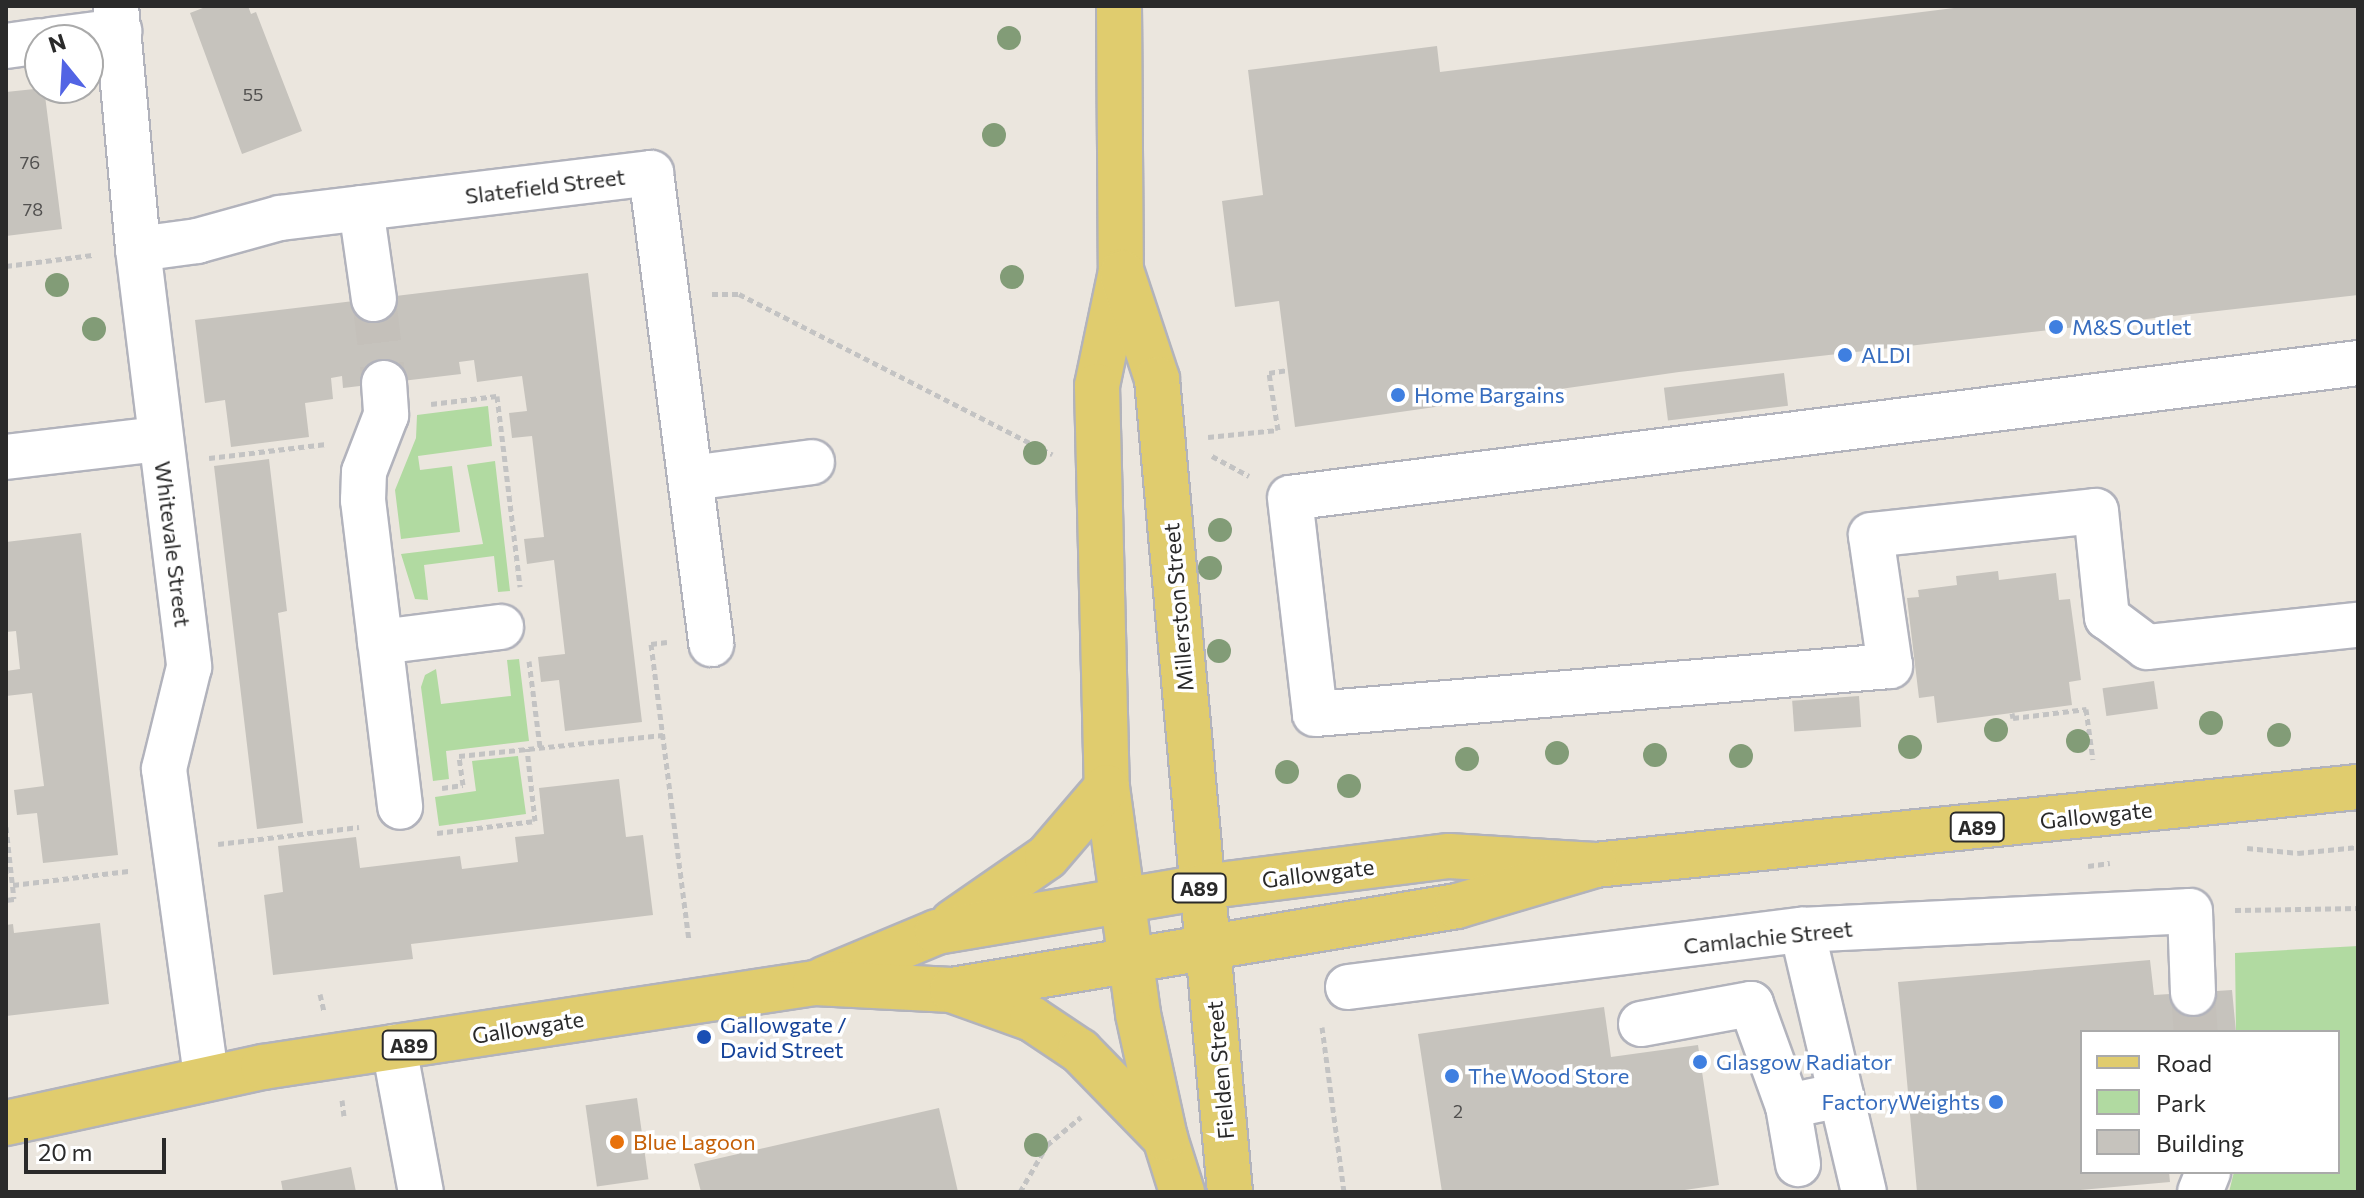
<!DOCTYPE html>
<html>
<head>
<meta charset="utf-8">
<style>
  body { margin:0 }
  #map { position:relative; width:2364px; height:1198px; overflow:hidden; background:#ebe6de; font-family:Commissioner,sans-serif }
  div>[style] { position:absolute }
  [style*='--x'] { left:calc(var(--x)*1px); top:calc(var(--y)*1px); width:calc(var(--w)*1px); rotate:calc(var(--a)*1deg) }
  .green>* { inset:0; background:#b1daa1 }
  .building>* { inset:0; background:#c6c3bd; transform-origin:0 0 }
  .minor-tunnel>* { height:44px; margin-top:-22px; transform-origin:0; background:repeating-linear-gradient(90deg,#c4c0ba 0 44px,transparent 0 66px) }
  .path>* { height:5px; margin-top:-2.5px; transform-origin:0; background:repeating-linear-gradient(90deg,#c3c3c3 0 6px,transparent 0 10px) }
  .roads { filter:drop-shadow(2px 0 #b2b3bc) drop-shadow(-2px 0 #b2b3bc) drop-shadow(0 2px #b2b3bc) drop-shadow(0 -2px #b2b3bc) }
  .minor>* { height:44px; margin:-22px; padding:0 22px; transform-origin:22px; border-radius:22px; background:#fff }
  .major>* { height:44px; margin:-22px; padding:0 22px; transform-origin:22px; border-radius:22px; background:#e0cc6e }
  .trees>* { width:24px; height:24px; margin:-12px; border-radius:50%; background:#829c77 }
  .dots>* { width:22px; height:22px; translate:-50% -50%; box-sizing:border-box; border:4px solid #fff; border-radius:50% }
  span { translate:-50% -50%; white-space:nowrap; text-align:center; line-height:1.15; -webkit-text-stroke:7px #fff; paint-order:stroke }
  .number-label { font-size:18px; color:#51504f }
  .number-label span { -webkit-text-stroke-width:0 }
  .shield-label span { padding:2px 6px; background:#fff; border:2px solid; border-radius:6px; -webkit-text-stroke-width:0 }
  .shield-label { font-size:20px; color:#2a2a2a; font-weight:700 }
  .street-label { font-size:22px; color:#2a2a2a }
  .shop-label { font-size:22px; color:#366cbe }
  .left { translate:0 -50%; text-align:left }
  .right { translate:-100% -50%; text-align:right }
  .transit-label { font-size:22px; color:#164399 }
  .food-label { font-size:22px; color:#c56008 }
  .frame { position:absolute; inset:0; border:8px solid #2a2a2a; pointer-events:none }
  .legend { position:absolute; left:2080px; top:1030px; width:260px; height:144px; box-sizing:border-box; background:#fff; border:2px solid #aaa; margin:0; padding:10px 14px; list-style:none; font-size:24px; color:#2a2a2a }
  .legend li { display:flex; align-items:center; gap:16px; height:40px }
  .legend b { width:40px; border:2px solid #aaa }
  .north { position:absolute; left:24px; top:24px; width:80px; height:80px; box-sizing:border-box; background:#fff; border:2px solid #aaa; border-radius:50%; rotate:342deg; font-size:22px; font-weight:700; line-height:32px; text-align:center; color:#2a2a2a }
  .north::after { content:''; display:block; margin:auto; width:28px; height:36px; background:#5264e4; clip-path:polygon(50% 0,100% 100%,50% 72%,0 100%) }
  .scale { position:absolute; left:24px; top:1138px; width:142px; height:36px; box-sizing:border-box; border:4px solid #2a2a2a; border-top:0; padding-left:10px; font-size:24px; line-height:28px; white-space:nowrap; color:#2a2a2a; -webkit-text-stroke:6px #fff; paint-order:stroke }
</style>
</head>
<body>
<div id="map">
  <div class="green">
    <i style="clip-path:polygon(488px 406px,492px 446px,418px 456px,420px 470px,452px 466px,460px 532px,401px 539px,395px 490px,416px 438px,417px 415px)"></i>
    <i style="clip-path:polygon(495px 461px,510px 591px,498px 592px,494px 556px,424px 565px,428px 600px,415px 599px,401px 554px,483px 544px,467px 465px)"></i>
    <i style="clip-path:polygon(519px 659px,529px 741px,446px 751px,449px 779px,433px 781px,421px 687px,425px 675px,436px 669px,441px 704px,511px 696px,507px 660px)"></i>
    <i style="clip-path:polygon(518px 756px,526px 814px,439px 826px,435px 797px,476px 791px,472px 761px)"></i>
    <i style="clip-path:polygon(2358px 946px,2358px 1192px,2229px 1192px,2234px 1172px,2338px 1172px,2338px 1032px,2236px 1032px,2235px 953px)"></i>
  </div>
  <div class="building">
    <i style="clip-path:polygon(208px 6px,248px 6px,251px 14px,256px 12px,302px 131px,242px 154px,190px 13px)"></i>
    <i style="clip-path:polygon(1970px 6px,2358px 6px,2358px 295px,1679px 372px,1295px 427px,1279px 301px,1235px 307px,1222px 201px,1263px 195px,1248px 70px,1437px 46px,1440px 72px)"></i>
    <i style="clip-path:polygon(44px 88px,62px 229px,6px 236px,6px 92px)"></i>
    <i style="clip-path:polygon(588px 273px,642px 722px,565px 731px,559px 680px,541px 682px,538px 657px,565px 654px,554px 560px,527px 564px,524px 539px,544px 537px,532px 436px,512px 438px,509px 413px,527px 411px,522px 376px,477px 382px,474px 360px,459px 362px,461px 374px,343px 388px,342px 376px,331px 378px,333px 399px,305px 403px,309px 437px,231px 447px,225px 400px,205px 403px,195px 320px)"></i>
    <i style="left:1784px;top:373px;width:33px;height:121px;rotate:83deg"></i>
    <i style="clip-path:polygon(269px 459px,287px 611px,278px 613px,303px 823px,257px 829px,214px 466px)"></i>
    <i style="clip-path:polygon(81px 533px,118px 855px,43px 863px,37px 813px,17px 815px,14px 790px,44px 786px,32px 693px,6px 696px,6px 671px,20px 669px,16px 631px,6px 632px,6px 542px)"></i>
    <i style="clip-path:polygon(1998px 571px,1999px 580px,2056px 573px,2059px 600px,2070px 599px,2081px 680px,2069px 682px,2072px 705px,1937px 723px,1934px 696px,1919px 698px,1907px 598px,1919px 597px,1918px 590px,1957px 585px,1956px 576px)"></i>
    <i style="left:2154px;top:681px;width:28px;height:52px;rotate:82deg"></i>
    <i style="left:1859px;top:696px;width:31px;height:67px;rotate:86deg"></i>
    <i style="clip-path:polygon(619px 779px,626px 837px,643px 835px,653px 915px,411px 944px,413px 959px,273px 975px,264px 895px,283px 892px,278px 846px,356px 837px,360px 868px,460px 856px,462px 869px,518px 862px,515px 837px,544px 834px,539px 788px)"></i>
    <i style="clip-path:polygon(100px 923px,109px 1004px,6px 1016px,6px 925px,13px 924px,14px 933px)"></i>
    <i style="clip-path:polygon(2150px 960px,2154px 995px,2232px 990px,2236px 1032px,2082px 1032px,2082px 1172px,2169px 1172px,2170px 1182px,2058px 1192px,1917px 1192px,1898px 982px)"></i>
    <i style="clip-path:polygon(1604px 1007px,1611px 1057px,1698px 1045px,1719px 1185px,1671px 1192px,1442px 1192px,1418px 1034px)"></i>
    <i style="left:637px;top:1098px;width:82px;height:52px;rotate:82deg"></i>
    <i style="clip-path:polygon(939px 1108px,958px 1192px,701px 1192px,694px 1164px)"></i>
    <i style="clip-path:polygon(351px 1167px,356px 1192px,283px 1192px,281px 1181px)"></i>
  </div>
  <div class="minor-tunnel">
    <i style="--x:374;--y:299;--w:85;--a:83.2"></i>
    <i style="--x:2193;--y:993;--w:39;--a:86"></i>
  </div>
  <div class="path">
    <i style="--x:6;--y:266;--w:87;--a:-7.3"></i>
    <i style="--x:712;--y:294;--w:27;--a:0"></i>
    <i style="--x:739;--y:294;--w:352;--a:27.1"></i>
    <i style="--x:431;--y:404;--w:66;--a:-6.9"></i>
    <i style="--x:497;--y:396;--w:192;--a:83.1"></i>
    <i style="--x:1208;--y:437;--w:70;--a:-5.7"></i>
    <i style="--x:1278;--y:430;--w:58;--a:-99"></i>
    <i style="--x:1269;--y:373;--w:19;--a:-9"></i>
    <i style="--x:1212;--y:456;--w:42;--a:28.4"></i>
    <i style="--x:209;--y:458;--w:118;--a:-6.8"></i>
    <i style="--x:667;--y:642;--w:16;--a:173"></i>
    <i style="--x:651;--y:644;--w:297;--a:82.7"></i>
    <i style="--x:529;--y:661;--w:87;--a:82.7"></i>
    <i style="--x:2012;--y:713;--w:5;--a:79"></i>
    <i style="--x:2013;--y:718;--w:74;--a:-7"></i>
    <i style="--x:2086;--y:709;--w:51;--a:82.2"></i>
    <i style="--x:442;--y:788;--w:21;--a:-8"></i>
    <i style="--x:463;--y:785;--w:29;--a:-98"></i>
    <i style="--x:459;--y:756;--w:205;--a:-5.9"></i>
    <i style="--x:6;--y:827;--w:72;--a:83.7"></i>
    <i style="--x:14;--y:899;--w:8;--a:173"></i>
    <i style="--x:437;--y:833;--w:99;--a:-7"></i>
    <i style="--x:535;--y:821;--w:73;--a:-96.3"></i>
    <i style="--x:218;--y:844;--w:142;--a:-6.9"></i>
    <i style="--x:2247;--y:848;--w:51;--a:5.6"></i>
    <i style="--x:2298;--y:853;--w:60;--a:-5.7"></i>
    <i style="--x:2088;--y:866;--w:22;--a:-8"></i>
    <i style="--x:13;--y:885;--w:116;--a:-6.9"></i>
    <i style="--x:2235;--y:910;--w:123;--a:-0.9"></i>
    <i style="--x:320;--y:994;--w:18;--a:77"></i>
    <i style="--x:1322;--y:1027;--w:166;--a:82.4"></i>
    <i style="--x:342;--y:1100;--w:16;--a:83"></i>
    <i style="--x:1020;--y:1192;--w:54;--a:-60.1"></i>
    <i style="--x:1047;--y:1145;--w:44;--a:-39.5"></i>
  </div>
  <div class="roads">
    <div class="minor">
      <i style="--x:116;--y:6;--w:244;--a:84.8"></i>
      <i style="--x:138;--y:249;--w:421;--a:83"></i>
      <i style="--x:189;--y:667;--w:105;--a:103.8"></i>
      <i style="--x:164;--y:769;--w:311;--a:82.2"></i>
      <i style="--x:50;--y:40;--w:70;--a:-7.4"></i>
      <i style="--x:6;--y:46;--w:34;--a:-8"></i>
      <i style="--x:361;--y:208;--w:92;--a:81.9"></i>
      <i style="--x:138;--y:249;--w:60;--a:-7.7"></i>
      <i style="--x:197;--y:241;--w:86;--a:-15.5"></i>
      <i style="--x:280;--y:218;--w:374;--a:-6.9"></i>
      <i style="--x:651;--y:173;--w:475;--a:82.7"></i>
      <i style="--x:2358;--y:363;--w:1076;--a:172.8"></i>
      <i style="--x:1290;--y:498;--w:217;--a:83.4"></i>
      <i style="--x:1315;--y:714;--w:577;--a:-4.77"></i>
      <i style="--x:1890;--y:666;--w:132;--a:-98.3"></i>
      <i style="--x:1871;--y:535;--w:226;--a:-6.1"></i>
      <i style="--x:2096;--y:511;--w:107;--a:84.1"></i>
      <i style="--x:2107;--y:617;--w:50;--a:36.9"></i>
      <i style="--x:2147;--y:647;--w:212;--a:-6"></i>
      <i style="--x:384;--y:383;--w:32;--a:86"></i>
      <i style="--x:386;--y:415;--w:61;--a:111.1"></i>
      <i style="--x:364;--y:472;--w:28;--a:92"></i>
      <i style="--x:363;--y:500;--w:309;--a:83.1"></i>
      <i style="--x:6;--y:457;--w:154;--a:-6.7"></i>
      <i style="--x:691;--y:478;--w:122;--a:-7.5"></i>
      <i style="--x:380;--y:642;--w:122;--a:-7.1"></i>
      <i style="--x:1802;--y:930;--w:269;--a:76.7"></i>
      <i style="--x:1348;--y:987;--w:458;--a:-7.2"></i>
      <i style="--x:1802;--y:930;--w:388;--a:-2.8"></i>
      <i style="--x:2190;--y:911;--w:82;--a:87.9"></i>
      <i style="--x:1641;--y:1024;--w:112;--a:-10.3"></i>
      <i style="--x:1751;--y:1004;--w:109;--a:70.1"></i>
      <i style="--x:1788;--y:1106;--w:54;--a:-11.7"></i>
      <i style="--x:394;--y:1047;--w:147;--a:79.5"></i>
      <i style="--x:1788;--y:1106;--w:59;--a:80.2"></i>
      <i style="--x:2200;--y:1192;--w:22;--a:-68"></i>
    </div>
    <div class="major">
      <i style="--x:1119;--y:6;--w:265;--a:89.6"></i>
      <i style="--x:1121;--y:271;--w:117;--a:101.8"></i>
      <i style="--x:1097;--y:386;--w:401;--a:88.6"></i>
      <i style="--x:1107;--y:787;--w:229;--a:82.2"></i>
      <i style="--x:1138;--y:1014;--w:127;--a:77.7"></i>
      <i style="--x:1165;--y:1138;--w:57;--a:72.5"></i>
      <i style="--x:1122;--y:273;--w:112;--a:71.7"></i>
      <i style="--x:1157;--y:379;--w:816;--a:84.87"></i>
      <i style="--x:953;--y:922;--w:114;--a:-34.7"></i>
      <i style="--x:1047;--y:857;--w:92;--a:-49.4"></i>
      <i style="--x:824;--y:979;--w:122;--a:-22.6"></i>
      <i style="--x:937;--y:932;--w:270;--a:-9.6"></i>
      <i style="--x:1203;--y:887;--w:248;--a:-7.2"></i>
      <i style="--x:1449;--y:856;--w:146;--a:3.5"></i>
      <i style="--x:1595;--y:865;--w:767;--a:-5.84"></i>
      <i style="--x:954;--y:991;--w:83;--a:19.7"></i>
      <i style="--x:1032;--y:1019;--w:58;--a:33.7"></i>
      <i style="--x:1080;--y:1051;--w:122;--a:45.7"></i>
      <i style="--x:6;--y:1123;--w:263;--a:-12.3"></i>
      <i style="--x:263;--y:1067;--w:558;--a:-8.65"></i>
      <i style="--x:815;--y:983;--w:137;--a:2.9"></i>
      <i style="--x:952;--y:990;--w:512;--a:-9.44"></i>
      <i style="--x:1457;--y:906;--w:144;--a:-16.5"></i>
    </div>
  </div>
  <div class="trees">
    <i style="left:1009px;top:38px"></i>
    <i style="left:994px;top:135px"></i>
    <i style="left:1012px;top:277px"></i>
    <i style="left:57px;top:285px"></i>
    <i style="left:94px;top:329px"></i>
    <i style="left:1035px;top:453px"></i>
    <i style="left:1220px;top:530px"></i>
    <i style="left:1210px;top:568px"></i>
    <i style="left:1219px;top:651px"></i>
    <i style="left:2211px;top:723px"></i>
    <i style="left:1996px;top:730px"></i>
    <i style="left:2279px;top:735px"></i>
    <i style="left:2078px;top:741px"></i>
    <i style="left:1910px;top:747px"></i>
    <i style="left:1557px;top:753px"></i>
    <i style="left:1655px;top:755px"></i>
    <i style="left:1741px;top:756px"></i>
    <i style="left:1467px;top:759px"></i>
    <i style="left:1287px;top:772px"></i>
    <i style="left:1349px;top:786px"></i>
    <i style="left:1036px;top:1145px"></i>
  </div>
  <div class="dots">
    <i style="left:2056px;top:327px;background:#3f7fe0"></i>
    <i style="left:1845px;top:355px;background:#3f7fe0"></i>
    <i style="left:1398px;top:395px;background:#3f7fe0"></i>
    <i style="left:704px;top:1037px;background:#1a4fb4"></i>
    <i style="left:1700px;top:1062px;background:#3f7fe0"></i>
    <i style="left:1452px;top:1076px;background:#3f7fe0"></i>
    <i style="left:1996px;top:1102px;background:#3f7fe0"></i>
    <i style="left:617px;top:1142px;background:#e8710a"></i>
  </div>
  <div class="number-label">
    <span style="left:253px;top:94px">55</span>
    <span style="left:30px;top:162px">76</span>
    <span style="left:33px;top:209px">78</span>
    <span style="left:1458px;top:1111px">2</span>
  </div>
  <div class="shield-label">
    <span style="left:1977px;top:827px">A89</span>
    <span style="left:1199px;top:888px">A89</span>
    <span style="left:409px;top:1045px">A89</span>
  </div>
  <div class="street-label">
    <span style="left:545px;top:186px;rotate:-7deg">Slatefield Street</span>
    <span style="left:173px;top:544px;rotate:83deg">Whitevale Street</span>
    <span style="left:1178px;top:607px;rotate:-95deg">Millerston Street</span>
    <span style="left:2096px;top:815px;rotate:-6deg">Gallowgate</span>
    <span style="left:1318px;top:873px;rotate:-7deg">Gallowgate</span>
    <span style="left:1768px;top:937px;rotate:-6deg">Camlachie Street</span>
    <span style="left:528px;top:1027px;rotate:-9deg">Gallowgate</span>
    <span style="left:1220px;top:1070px;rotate:-95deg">Fielden Street</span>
  </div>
  <div class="shop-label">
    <span class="left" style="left:2072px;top:327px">M&amp;S Outlet</span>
    <span class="left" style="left:1861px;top:355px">ALDI</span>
    <span class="left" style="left:1414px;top:395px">Home Bargains</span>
    <span class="left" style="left:1716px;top:1062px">Glasgow Radiator</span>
    <span class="left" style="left:1468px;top:1076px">The Wood Store</span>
    <span class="right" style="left:1980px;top:1102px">FactoryWeights</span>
  </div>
  <div class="transit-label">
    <span class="left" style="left:720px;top:1037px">Gallowgate /<br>David Street</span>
  </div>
  <div class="food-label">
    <span class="left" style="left:633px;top:1142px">Blue Lagoon</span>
  </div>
  <div class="frame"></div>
  <ul class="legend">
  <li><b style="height:10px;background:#e0cc6e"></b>Road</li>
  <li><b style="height:22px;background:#b1daa1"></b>Park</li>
  <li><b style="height:22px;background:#c6c3bd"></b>Building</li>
  </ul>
  <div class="north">N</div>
  <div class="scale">20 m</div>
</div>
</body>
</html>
